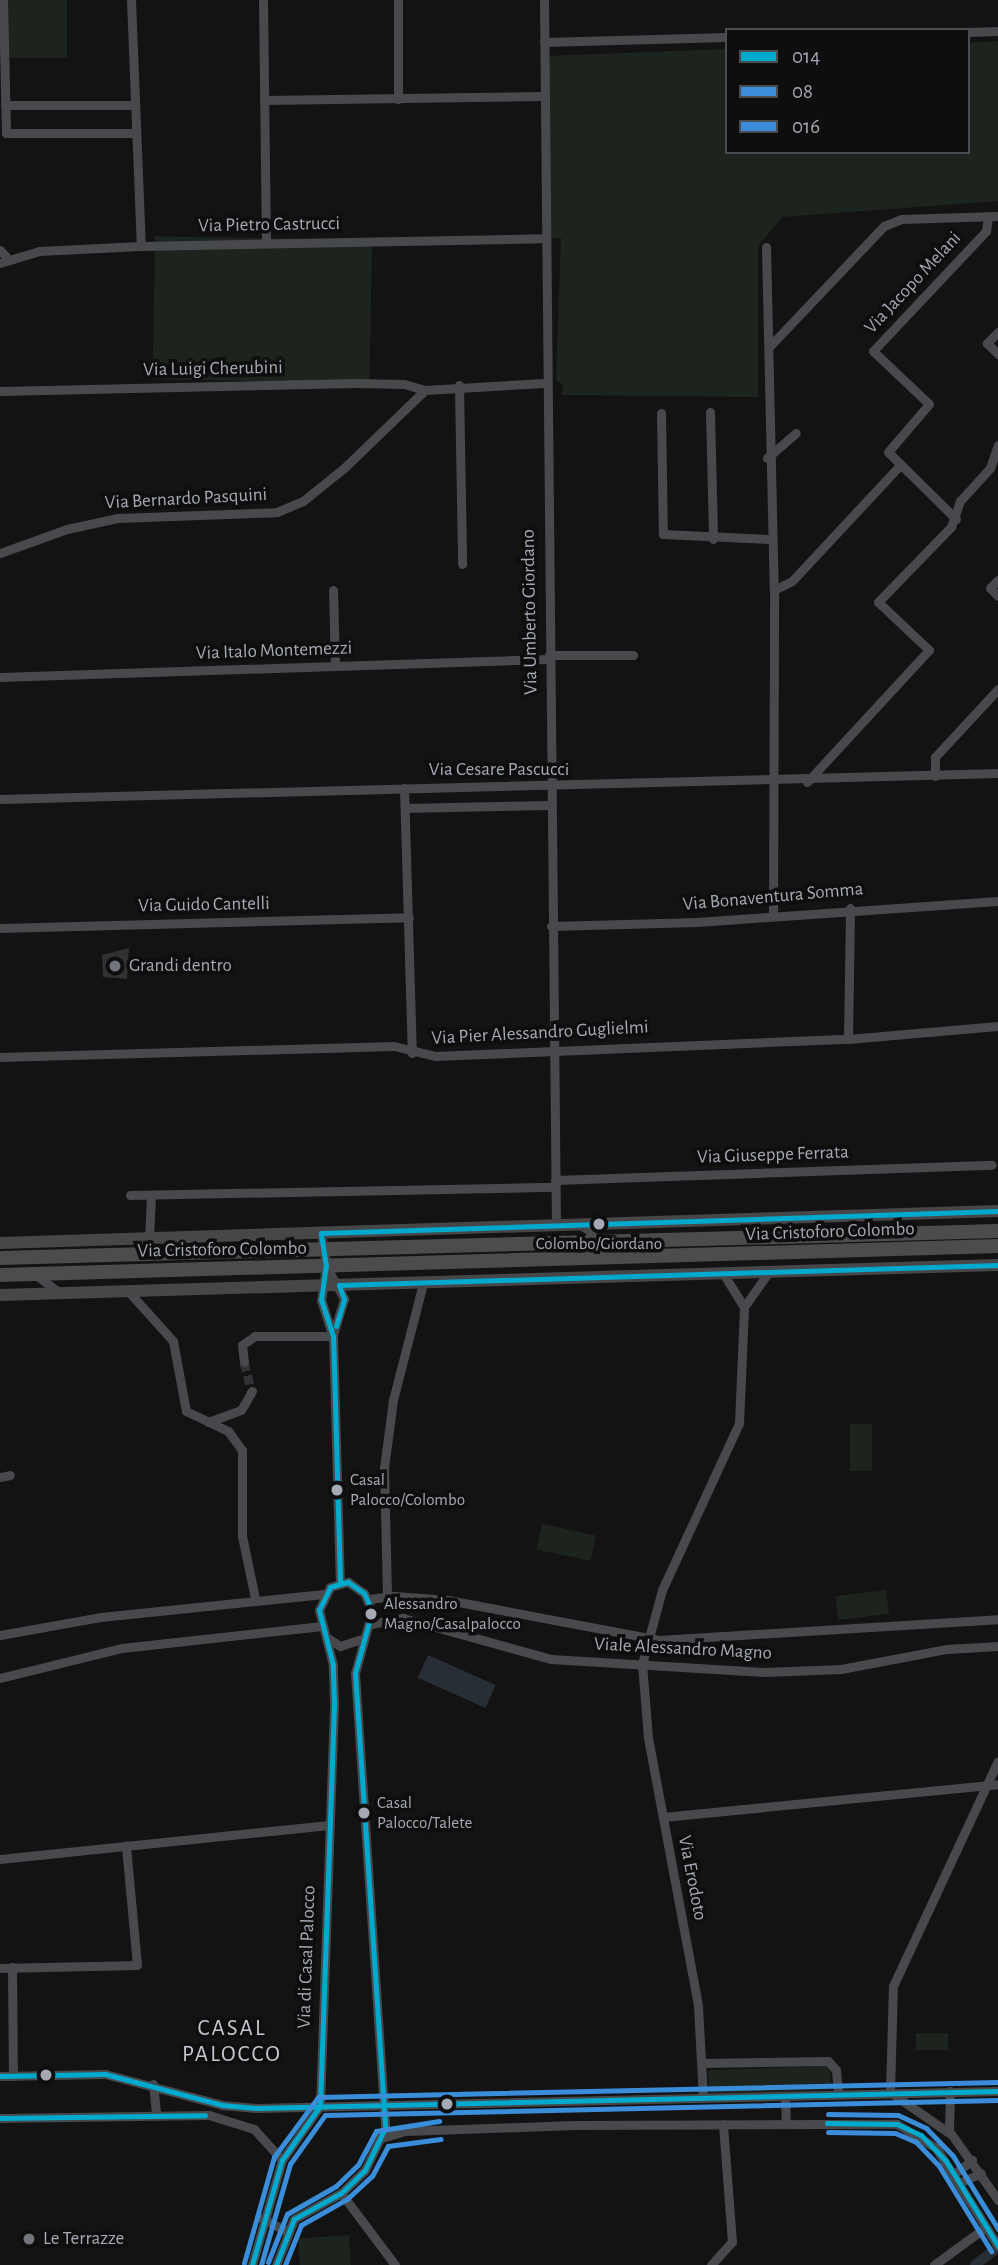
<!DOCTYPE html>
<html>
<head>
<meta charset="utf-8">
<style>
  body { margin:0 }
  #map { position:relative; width:998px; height:2265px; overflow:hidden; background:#131314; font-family:"Alegreya Sans",sans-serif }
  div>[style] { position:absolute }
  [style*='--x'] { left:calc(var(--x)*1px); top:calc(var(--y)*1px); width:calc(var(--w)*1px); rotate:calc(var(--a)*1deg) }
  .green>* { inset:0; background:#1d241e; transform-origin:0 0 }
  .water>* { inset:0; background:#282e35; transform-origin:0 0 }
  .canal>* { height:10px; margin:-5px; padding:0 5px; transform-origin:5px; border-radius:5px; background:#282e35 }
  .building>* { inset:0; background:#313133 }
  .street-tunnel>* { height:9px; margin-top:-4.5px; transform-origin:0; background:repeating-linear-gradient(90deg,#303134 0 9px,transparent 0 13.5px) }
  .street>* { height:9px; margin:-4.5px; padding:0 4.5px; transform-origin:4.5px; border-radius:4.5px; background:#48494c }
  .secondary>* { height:12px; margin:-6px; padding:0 6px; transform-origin:6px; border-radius:6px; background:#47474a }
  .primary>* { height:14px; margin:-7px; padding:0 7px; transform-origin:7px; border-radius:7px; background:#4a4c4e }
  .bus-1>* { height:5px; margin:-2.5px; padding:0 2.5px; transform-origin:2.5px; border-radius:2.5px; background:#00a9ce }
  .bus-2>* { height:5px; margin:-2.5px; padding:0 2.5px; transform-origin:2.5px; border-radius:2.5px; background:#3a8dd9 }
  .bus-3>* { height:5px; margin:-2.5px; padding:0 2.5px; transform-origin:2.5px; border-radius:2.5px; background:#3a8dd9 }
  .dots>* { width:19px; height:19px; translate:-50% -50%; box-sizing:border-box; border:4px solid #0e0e0f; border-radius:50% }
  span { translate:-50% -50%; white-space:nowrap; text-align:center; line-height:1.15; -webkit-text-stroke:7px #0e0e0f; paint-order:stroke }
  .bus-label { font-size:17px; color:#a5a9b4 }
  .left { translate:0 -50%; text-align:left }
  .street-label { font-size:19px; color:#a5a9b4 }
  .poi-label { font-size:19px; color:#a5a9b4 }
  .quarter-label { font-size:23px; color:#c6c8d1; letter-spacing:2px }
  .legend { position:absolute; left:725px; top:28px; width:245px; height:126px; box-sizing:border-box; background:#0e0e0f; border:2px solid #4a4c51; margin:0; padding:9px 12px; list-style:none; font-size:21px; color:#a5a9b4 }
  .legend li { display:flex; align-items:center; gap:14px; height:35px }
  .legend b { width:35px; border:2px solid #4a4c51 }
</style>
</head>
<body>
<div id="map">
  <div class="green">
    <i style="left:8px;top:0;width:59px;height:58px"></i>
    <i style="clip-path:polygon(998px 41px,998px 201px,782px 217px,758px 246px,758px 397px,561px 395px,563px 385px,556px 380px,561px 238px,543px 238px,544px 56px,727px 49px,727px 152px,968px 152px,968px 43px)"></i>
    <i style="left:372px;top:240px;width:143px;height:217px;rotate:91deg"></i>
    <i style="left:850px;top:1424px;width:22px;height:47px"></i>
    <i style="left:542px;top:1524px;width:55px;height:26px;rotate:12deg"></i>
    <i style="left:886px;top:1590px;width:24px;height:51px;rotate:83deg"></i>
    <i style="left:948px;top:2033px;width:17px;height:32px;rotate:90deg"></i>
    <i style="left:830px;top:2066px;width:24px;height:122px;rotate:88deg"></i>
    <i style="left:349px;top:2235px;width:30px;height:51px;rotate:86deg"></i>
  </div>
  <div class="water">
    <i style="left:428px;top:1655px;width:74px;height:25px;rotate:24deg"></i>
  </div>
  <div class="canal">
    <i style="--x:975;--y:2265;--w:29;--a:-38"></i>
  </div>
  <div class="building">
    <i style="clip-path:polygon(129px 948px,127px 979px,103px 977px,102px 955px)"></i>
  </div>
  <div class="street-tunnel">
    <i style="--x:244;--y:1362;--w:30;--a:75"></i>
  </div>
  <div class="street">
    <i style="--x:3;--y:0;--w:133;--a:88.7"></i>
    <i style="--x:6;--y:133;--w:127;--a:0"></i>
    <i style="--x:131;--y:0;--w:246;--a:87.7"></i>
    <i style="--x:263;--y:0;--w:242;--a:89.3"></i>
    <i style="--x:398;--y:0;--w:99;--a:90"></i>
    <i style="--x:544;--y:0;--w:1224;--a:89.44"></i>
    <i style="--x:968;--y:32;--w:30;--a:-2"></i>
    <i style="--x:544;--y:42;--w:183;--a:-1.6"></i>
    <i style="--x:264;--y:100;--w:280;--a:-0.8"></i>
    <i style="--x:5;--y:105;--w:126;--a:0"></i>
    <i style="--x:766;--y:247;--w:343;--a:88.7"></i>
    <i style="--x:0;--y:250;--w:12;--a:48"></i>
    <i style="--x:0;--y:263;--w:41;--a:-17.1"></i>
    <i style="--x:39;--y:251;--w:102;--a:-2.8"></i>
    <i style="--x:141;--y:246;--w:402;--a:-1.1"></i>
    <i style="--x:998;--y:332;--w:16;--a:135"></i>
    <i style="--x:987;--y:343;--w:16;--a:45"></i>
    <i style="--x:769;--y:347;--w:167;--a:-46.5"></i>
    <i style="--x:884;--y:226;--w:18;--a:-22"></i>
    <i style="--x:901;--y:219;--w:97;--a:-1.8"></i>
    <i style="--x:459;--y:385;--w:179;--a:89"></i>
    <i style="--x:0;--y:391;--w:356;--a:-1.3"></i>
    <i style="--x:356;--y:383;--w:48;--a:1.2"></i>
    <i style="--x:404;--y:384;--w:22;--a:16"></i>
    <i style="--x:710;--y:412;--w:127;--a:88.6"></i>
    <i style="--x:661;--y:413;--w:121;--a:89.1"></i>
    <i style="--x:663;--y:534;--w:108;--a:2.7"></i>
    <i style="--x:767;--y:458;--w:38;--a:-41"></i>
    <i style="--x:956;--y:519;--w:95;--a:-135.4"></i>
    <i style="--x:888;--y:452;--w:63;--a:-49.5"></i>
    <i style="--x:929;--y:404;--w:77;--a:-136.6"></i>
    <i style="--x:873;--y:351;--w:165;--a:-46.7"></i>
    <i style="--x:986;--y:231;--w:15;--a:-82"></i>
    <i style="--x:0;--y:553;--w:71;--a:-19.7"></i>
    <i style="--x:67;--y:529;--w:51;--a:-12.4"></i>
    <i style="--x:117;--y:518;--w:160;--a:-2.1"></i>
    <i style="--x:277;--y:512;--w:28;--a:-23"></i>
    <i style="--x:303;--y:501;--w:53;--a:-38.8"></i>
    <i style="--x:344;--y:468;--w:112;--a:-43.9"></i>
    <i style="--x:425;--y:390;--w:119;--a:-3.4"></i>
    <i style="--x:998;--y:580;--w:11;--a:135"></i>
    <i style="--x:990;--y:588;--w:11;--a:45"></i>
    <i style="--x:333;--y:590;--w:76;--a:88.5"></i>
    <i style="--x:549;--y:655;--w:84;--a:0"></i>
    <i style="--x:0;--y:677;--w:549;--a:-1.88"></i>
    <i style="--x:935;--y:776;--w:19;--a:-90"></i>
    <i style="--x:935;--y:757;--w:93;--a:-47.2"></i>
    <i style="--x:807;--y:782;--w:180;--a:-47.3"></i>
    <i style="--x:929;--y:650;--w:70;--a:-136.7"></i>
    <i style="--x:878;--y:602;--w:105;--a:-45.8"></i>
    <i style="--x:951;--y:527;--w:28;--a:-71"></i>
    <i style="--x:960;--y:501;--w:45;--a:-47.7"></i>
    <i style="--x:990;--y:468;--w:24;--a:-71"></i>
    <i style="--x:404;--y:788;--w:265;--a:88.3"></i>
    <i style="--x:0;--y:799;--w:998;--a:-1.49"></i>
    <i style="--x:405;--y:808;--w:145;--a:-1.2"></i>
    <i style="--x:773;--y:916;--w:326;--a:-89.8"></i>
    <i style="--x:774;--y:590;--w:20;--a:-27"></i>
    <i style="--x:792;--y:581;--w:158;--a:-47"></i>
    <i style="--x:551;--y:926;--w:146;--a:-1.6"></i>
    <i style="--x:697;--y:922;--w:302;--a:-4"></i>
    <i style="--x:0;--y:928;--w:409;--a:-1.5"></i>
    <i style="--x:848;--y:1039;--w:131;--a:-89.1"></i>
    <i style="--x:0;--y:1057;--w:394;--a:-1.6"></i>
    <i style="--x:394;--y:1046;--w:42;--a:13.7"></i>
    <i style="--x:435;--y:1056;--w:413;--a:-2.4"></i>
    <i style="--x:848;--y:1039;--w:151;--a:-5"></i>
    <i style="--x:555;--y:1180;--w:437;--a:-2"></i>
    <i style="--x:130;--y:1195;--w:425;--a:-1.1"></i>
    <i style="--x:582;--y:1226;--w:27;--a:33"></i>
    <i style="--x:321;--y:1233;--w:33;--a:81"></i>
    <i style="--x:326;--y:1266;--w:34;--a:98"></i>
    <i style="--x:321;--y:1300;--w:38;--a:72"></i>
    <i style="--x:333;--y:1336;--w:246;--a:88.4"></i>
    <i style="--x:149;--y:1238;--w:43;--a:-87.3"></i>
    <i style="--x:326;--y:1266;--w:38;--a:61"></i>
    <i style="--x:344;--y:1299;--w:39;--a:107"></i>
    <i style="--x:36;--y:1275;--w:30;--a:37"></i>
    <i style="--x:128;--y:1291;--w:67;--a:48"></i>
    <i style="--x:173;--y:1341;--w:71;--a:79.5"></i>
    <i style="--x:186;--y:1411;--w:47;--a:25.5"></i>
    <i style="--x:228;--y:1431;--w:24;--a:54"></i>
    <i style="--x:242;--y:1450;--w:86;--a:90"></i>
    <i style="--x:242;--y:1536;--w:63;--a:78.2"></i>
    <i style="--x:744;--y:1307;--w:42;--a:-54.8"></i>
    <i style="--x:244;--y:1362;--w:17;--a:-97"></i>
    <i style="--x:242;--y:1345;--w:16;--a:-35"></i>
    <i style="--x:255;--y:1336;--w:78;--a:0"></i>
    <i style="--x:208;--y:1422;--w:35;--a:-20"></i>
    <i style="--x:241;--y:1410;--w:22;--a:-60"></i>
    <i style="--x:0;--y:1477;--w:10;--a:-11"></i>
    <i style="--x:387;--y:1596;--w:128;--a:-91.3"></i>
    <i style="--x:384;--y:1468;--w:69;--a:-82.5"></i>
    <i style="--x:393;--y:1400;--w:121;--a:-75.6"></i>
    <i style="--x:369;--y:1599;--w:26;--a:-7"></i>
    <i style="--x:395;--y:1596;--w:53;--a:4.3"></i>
    <i style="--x:448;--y:1600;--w:215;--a:10.7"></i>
    <i style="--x:659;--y:1640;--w:340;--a:-3.5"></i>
    <i style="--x:371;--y:1624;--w:33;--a:-11"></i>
    <i style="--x:403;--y:1618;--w:154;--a:15.5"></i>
    <i style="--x:551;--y:1659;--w:214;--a:3.5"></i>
    <i style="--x:765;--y:1672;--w:76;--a:-2.3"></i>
    <i style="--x:841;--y:1669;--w:108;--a:-10.7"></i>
    <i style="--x:947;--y:1649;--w:51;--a:-3.4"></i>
    <i style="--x:0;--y:1635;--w:103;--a:-10.1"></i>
    <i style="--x:101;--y:1617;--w:224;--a:-5.9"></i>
    <i style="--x:326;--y:1637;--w:17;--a:33"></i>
    <i style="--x:340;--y:1646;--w:22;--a:-18"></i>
    <i style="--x:0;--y:1678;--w:126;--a:-13.8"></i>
    <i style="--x:122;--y:1648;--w:199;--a:-6.3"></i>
    <i style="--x:663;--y:1817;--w:337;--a:-5.6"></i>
    <i style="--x:0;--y:1859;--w:331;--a:-5.9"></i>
    <i style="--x:12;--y:1967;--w:109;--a:89.5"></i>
    <i style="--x:0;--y:1968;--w:137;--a:-1.3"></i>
    <i style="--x:137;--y:1965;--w:120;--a:-95.3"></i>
    <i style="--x:702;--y:2063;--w:126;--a:-0.9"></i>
    <i style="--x:828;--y:2061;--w:12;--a:48"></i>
    <i style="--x:836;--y:2070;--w:24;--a:85"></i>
    <i style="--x:0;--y:2076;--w:105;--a:-1.1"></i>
    <i style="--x:105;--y:2074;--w:121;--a:14.8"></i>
    <i style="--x:222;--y:2105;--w:35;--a:5"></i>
    <i style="--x:257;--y:2108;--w:741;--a:-1.31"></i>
    <i style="--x:153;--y:2084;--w:29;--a:84"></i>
    <i style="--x:890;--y:2092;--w:106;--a:-88.4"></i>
    <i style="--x:893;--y:1986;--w:248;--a:-65"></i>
    <i style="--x:890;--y:2092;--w:75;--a:34.7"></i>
    <i style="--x:952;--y:2135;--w:80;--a:54.7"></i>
    <i style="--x:785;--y:2097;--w:26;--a:88"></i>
    <i style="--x:703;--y:2098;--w:93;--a:-93.1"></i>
    <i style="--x:698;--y:2005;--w:272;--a:-100.6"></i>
    <i style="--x:648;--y:1738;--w:74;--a:-94.6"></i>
    <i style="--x:642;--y:1664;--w:77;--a:-74.9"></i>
    <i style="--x:662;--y:1590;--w:184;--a:-65.2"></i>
    <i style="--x:739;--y:1423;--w:116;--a:-87.5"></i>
    <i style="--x:744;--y:1307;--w:39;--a:-122"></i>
    <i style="--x:0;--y:2118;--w:209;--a:-0.8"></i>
    <i style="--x:209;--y:2115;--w:47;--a:17.3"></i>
    <i style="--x:254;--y:2129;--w:42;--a:47.9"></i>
    <i style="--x:949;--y:2132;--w:41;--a:-88.6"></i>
    <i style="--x:382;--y:2138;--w:24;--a:-17"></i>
    <i style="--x:405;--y:2131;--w:169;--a:-2"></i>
    <i style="--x:574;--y:2125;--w:323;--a:-0.2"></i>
    <i style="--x:897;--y:2124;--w:46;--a:31.6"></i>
    <i style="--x:936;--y:2148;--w:116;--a:57.7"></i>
    <i style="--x:954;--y:2174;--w:23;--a:-38"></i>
    <i style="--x:959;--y:2183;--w:24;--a:-24"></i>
    <i style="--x:341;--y:2193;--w:90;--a:53.1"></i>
    <i style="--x:261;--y:2218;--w:28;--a:27"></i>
    <i style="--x:252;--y:2265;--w:109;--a:-74.1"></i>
    <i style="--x:282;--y:2160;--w:66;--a:-54.9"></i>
    <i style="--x:320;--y:2106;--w:404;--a:-88"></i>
    <i style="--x:334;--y:1702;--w:37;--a:-92"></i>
    <i style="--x:333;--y:1665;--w:57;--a:-104.3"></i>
    <i style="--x:319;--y:1610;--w:25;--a:-64"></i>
    <i style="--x:330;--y:1587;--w:19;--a:-16"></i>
    <i style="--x:348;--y:1582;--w:19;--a:35"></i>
    <i style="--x:364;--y:1593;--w:20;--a:66"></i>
    <i style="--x:372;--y:1611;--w:64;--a:105.3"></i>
    <i style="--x:355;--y:1673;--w:456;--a:86.2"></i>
    <i style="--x:385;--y:2128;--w:47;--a:115.5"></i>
    <i style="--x:365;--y:2170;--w:33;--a:136"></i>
    <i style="--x:341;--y:2193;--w:54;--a:151"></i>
    <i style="--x:294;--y:2219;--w:49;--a:111.4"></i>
    <i style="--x:711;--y:2265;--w:31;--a:-48"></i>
    <i style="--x:732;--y:2242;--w:118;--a:-94.4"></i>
    <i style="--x:934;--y:2265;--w:64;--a:-36.2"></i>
  </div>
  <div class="secondary">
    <i style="--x:0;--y:1243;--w:999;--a:-1.84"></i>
    <i style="--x:0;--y:1295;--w:998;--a:-1.72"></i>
  </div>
  <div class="primary">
    <i style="--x:0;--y:1258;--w:998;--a:-1.55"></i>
    <i style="--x:0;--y:1275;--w:998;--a:-1.66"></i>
  </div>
  <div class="bus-1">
    <i style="--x:336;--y:1326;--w:28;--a:-73"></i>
    <i style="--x:344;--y:1299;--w:15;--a:-110"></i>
    <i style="--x:339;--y:1285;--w:659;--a:-1.74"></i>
    <i style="--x:340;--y:1582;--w:246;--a:-91.6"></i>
    <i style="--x:333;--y:1336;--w:38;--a:-108"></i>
    <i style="--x:321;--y:1300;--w:34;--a:-82"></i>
    <i style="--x:326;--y:1266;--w:33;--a:-99"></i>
    <i style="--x:321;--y:1233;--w:677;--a:-1.86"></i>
    <i style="--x:0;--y:2076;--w:105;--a:-1.1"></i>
    <i style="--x:105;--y:2074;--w:121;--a:14.8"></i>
    <i style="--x:222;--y:2105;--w:35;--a:5"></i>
    <i style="--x:257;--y:2108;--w:741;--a:-1.31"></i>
    <i style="--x:0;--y:2118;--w:205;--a:-0.8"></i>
    <i style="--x:827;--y:2123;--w:70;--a:0.8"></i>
    <i style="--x:897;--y:2124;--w:26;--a:25"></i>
    <i style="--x:921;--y:2135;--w:36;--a:46"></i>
    <i style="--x:946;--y:2161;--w:100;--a:58.5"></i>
    <i style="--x:252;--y:2265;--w:109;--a:-74.1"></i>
    <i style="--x:282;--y:2160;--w:66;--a:-54.9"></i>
    <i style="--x:320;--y:2106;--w:404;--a:-88"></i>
    <i style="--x:334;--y:1702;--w:37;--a:-92"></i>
    <i style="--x:333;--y:1665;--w:57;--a:-104.3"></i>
    <i style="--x:319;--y:1610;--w:25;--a:-64"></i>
    <i style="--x:330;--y:1587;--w:19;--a:-16"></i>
    <i style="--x:348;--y:1582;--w:19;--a:35"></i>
    <i style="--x:364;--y:1593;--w:20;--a:66"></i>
    <i style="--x:372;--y:1611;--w:64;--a:105.3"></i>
    <i style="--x:355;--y:1673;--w:456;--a:86.2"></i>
    <i style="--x:385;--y:2128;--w:47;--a:115.5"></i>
    <i style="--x:365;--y:2170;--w:33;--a:136"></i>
    <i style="--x:341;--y:2193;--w:54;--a:151"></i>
    <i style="--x:294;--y:2219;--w:49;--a:111.4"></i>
  </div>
  <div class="bus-2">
    <i style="--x:828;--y:2132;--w:67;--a:0.9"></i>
    <i style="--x:895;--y:2133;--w:23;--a:23"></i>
    <i style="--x:916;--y:2142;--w:33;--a:46"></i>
    <i style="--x:939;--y:2166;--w:100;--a:58.5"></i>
    <i style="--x:261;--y:2265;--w:105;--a:-74"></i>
    <i style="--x:290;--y:2164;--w:60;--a:-54.5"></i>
    <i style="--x:325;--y:2115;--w:673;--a:-1.28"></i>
    <i style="--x:285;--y:2265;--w:43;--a:-68.2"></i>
    <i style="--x:301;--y:2225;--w:53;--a:-29.5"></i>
    <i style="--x:347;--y:2199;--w:34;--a:-43"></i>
    <i style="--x:372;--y:2176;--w:34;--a:-62"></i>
    <i style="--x:388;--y:2146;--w:53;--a:-7.5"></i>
  </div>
  <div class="bus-3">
    <i style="--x:828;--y:2114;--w:70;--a:0.8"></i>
    <i style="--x:898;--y:2115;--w:31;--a:25"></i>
    <i style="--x:926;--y:2128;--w:39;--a:46"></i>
    <i style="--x:953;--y:2156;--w:86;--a:58.3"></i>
    <i style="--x:268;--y:2262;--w:52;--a:-68.4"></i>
    <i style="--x:287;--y:2214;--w:56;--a:-29.7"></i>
    <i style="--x:336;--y:2186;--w:30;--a:-44"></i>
    <i style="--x:358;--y:2165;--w:38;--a:-62"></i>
    <i style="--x:376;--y:2131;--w:64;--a:-9"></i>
    <i style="--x:244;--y:2263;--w:110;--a:-74.2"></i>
    <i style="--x:274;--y:2157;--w:74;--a:-53.7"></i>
    <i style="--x:318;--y:2097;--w:680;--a:-1.26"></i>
  </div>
  <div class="dots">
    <i style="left:115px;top:966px;background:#72747c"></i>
    <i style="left:599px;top:1224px;background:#a5a9b4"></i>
    <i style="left:337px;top:1490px;background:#a5a9b4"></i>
    <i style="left:371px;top:1614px;background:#a5a9b4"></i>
    <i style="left:364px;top:1813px;background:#a5a9b4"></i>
    <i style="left:46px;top:2075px;background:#a5a9b4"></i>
    <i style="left:447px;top:2104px;background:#a5a9b4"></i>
    <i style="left:29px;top:2239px;background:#72747c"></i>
  </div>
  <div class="bus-label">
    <span style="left:599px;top:1244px">Colombo/Giordano</span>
    <span class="left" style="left:350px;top:1490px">Casal<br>Palocco/Colombo</span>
    <span class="left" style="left:384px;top:1614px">Alessandro<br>Magno/Casalpalocco</span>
    <span class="left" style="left:377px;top:1813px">Casal<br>Palocco/Talete</span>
  </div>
  <div class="street-label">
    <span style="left:269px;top:225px;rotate:-1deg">Via Pietro Castrucci</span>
    <span style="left:913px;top:283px;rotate:-47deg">Via Jacopo Melani</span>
    <span style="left:213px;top:369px;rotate:-1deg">Via Luigi Cherubini</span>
    <span style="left:186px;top:499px;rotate:-3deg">Via Bernardo Pasquini</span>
    <span style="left:530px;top:612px;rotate:-91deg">Via Umberto Giordano</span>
    <span style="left:274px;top:651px;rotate:-2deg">Via Italo Montemezzi</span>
    <span style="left:499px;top:770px">Via Cesare Pascucci</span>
    <span style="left:773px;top:897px;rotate:-5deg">Via Bonaventura Somma</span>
    <span style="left:204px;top:905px;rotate:-1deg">Via Guido Cantelli</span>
    <span style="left:540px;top:1033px;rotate:-3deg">Via Pier Alessandro Guglielmi</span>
    <span style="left:773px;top:1155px;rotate:-2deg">Via Giuseppe Ferrata</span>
    <span style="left:830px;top:1232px;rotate:-2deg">Via Cristoforo Colombo</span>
    <span style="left:222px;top:1250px;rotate:-1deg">Via Cristoforo Colombo</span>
    <span style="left:683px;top:1649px;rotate:3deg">Viale Alessandro Magno</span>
    <span style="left:692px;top:1878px;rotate:79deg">Via Erodoto</span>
    <span style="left:307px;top:1957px;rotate:-88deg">Via di Casal Palocco</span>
  </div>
  <div class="poi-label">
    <span class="left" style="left:129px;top:966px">Grandi dentro</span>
    <span class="left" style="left:43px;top:2239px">Le Terrazze</span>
  </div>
  <div class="quarter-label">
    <span style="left:232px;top:2042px">CASAL<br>PALOCCO</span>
  </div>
  <ul class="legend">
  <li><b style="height:9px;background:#00a9ce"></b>014</li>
  <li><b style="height:9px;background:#3a8dd9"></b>08</li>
  <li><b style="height:9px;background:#3a8dd9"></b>016</li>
  </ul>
</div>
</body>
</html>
